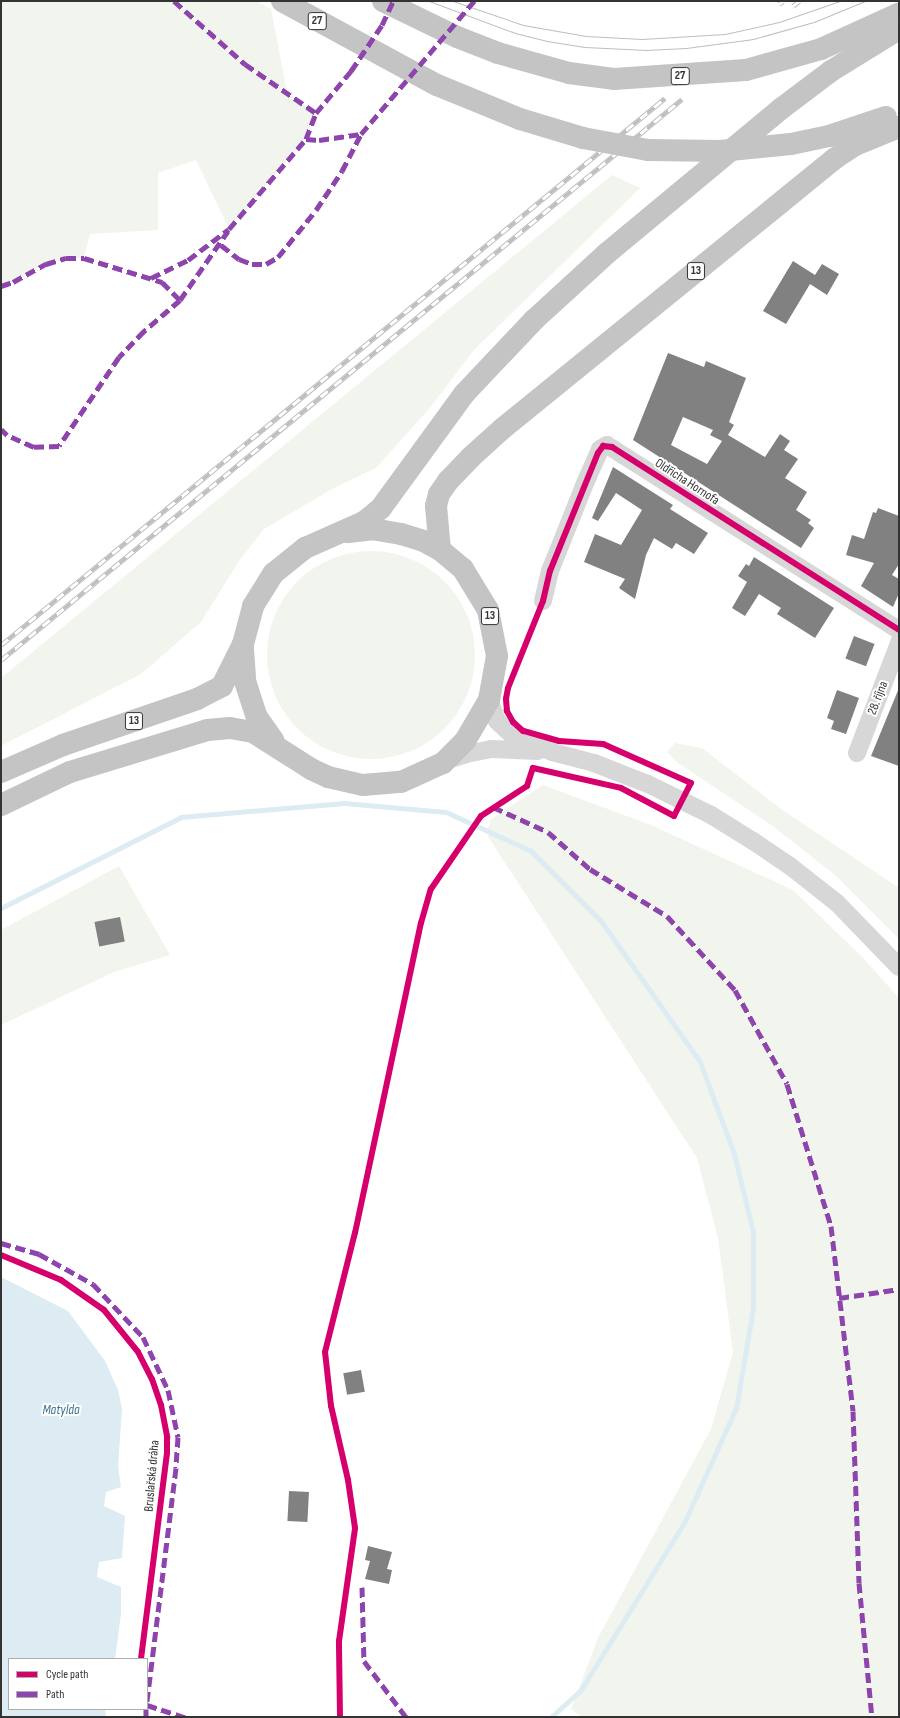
<!DOCTYPE html>
<html>
<head>
<meta charset="utf-8">
<style>
  body { margin:0 }
  #map { position:relative; width:900px; height:1718px; overflow:hidden; background:#fff; font-family:"Sofia Sans Condensed",sans-serif }
  div>[style] { position:absolute }
  [style*='--x'] { left:calc(var(--x)*1px); top:calc(var(--y)*1px); width:calc(var(--w)*1px); rotate:calc(var(--a)*1deg) }
  .green>* { inset:0; background:#f1f5ed }
  .round { border-radius:50% }
  .water>* { inset:0; background:#ddebf3 }
  .stream>* { height:5px; margin:-2.5px; padding:0 2.5px; transform-origin:2.5px; border-radius:2.5px; background:#ddebf3 }
  .building>* { inset:0; background:#818181; transform-origin:0 0 }
  .minor>* { height:18px; margin:-9px; padding:0 9px; transform-origin:9px; border-radius:9px; background:#d7d7d7 }
  .highway>* { height:22px; margin:-11px; padding:0 11px; transform-origin:11px; border-radius:11px; background:#c4c4c4 }
  .tram>* { height:1px; margin:-0.5px; padding:0 0.5px; transform-origin:0.5px; border-radius:0.5px; background:#bebebe }
  .rail>* { height:4.5px; margin-top:-2.25px; transform-origin:0; background:repeating-linear-gradient(90deg,#fff 0 9px,#bebebe 0 18px); box-sizing:border-box; border-block:1px solid #bebebe }
  .highway-bridge>* { height:22px; margin:-11px; padding:0 11px; transform-origin:11px; border-radius:11px; background:#c4c4c4 }
  .quiet>* { height:5px; margin-top:-2.5px; transform-origin:0; background:repeating-linear-gradient(90deg,#8e44ad 0 10px,transparent 0 15px) }
  .cycleway>* { height:6px; margin:-3px; padding:0 3px; transform-origin:3px; border-radius:3px; background:#d6006c }
  span { translate:-50% -50%; white-space:nowrap; text-align:center; line-height:1.15; -webkit-text-stroke:4px #fff; paint-order:stroke }
  .shield-label span { padding:1px 3px; background:#fff; border:1px solid; border-radius:3px; -webkit-text-stroke-width:0 }
  .shield-label { font-size:12px; color:#333; font-weight:700 }
  .street-label { font-size:13px; color:#333 }
  .water-label { font-size:14px; color:#3f7597; font-style:italic }
  .frame { position:absolute; inset:0; border:2px solid #333; pointer-events:none }
  .legend { position:absolute; left:8px; top:1658px; width:140px; height:52px; box-sizing:border-box; background:#fff; border:1px solid #adadad; margin:0; padding:5px 7px; list-style:none; font-size:12px; color:#333 }
  .legend li { display:flex; align-items:center; gap:8px; height:20px }
  .legend b { width:20px; border:1px solid #adadad }
</style>
</head>
<body>
<div id="map">
  <div class="green">
    <i style="clip-path:polygon(1px 1px,256px 1px,271px 9px,287px 92px,316px 113px,306px 139px,229px 229px,196px 160px,158px 173px,158px 230px,90px 234px,84px 258px,66px 258px,46px 264px,13px 282px,1px 286px)"></i>
    <i style="clip-path:polygon(612px 175px,640px 188px,474px 350px,429px 409px,376px 468px,332px 489px,264px 529px,239px 561px,201px 622px,141px 674px,1px 746px,1px 678px)"></i>
    <i class="round" style="left:267px;top:551px;width:208px;height:208px"></i>
    <i style="clip-path:polygon(675px 743px,702px 748px,781px 809px,899px 888px,899px 939px,835px 875px,774px 827px,678px 763px,667px 752px)"></i>
    <i style="clip-path:polygon(543px 785px,651px 825px,793px 890px,863px 958px,899px 998px,899px 1717px,581px 1717px,571px 1709px,598px 1638px,711px 1429px,733px 1352px,718px 1238px,697px 1158px,487px 835px,490px 820px)"></i>
    <i style="clip-path:polygon(119px 866px,170px 955px,114px 972px,1px 1025px,1px 930px)"></i>
  </div>
  <div class="water">
    <i style="clip-path:polygon(1px 1277px,68px 1311px,105px 1361px,118px 1390px,122px 1409px,118px 1466px,121px 1487px,106px 1492px,104px 1506px,125px 1516px,122px 1558px,99px 1562px,97px 1577px,121px 1587px,121px 1614px,115px 1659px,9px 1659px,9px 1709px,105px 1709px,106px 1717px,1px 1717px)"></i>
  </div>
  <div class="stream">
    <i style="--x:1;--y:908;--w:202;--a:-26.8"></i>
    <i style="--x:181;--y:817;--w:164;--a:-4.9"></i>
    <i style="--x:344;--y:803;--w:102;--a:5"></i>
    <i style="--x:446;--y:812;--w:94;--a:24.6"></i>
    <i style="--x:531;--y:851;--w:99;--a:45"></i>
    <i style="--x:601;--y:921;--w:172;--a:54.9"></i>
    <i style="--x:700;--y:1062;--w:98;--a:69.7"></i>
    <i style="--x:734;--y:1154;--w:80;--a:76.3"></i>
    <i style="--x:753;--y:1232;--w:76;--a:90"></i>
    <i style="--x:753;--y:1308;--w:101;--a:99.6"></i>
    <i style="--x:736;--y:1408;--w:126;--a:114.3"></i>
    <i style="--x:684;--y:1523;--w:196;--a:121.7"></i>
    <i style="--x:581;--y:1690;--w:40;--a:138"></i>
  </div>
  <div class="building">
    <i style="clip-path:polygon(793px 261px,815px 275px,822px 264px,839px 274px,827px 295px,810px 284px,786px 324px,763px 311px)"></i>
    <i style="clip-path:polygon(evenodd,668px 353px,704px 367px,706px 361px,746px 378px,729px 422px,734px 425px,728px 435px,765px 457px,780px 434px,790px 441px,784px 450px,798px 459px,785px 478px,807px 492px,796px 510px,811px 520px,808px 523px,814px 528px,801px 548px,633px 440px,668px 353px,683px 417px,713px 430px,710px 435px,722px 441px,707px 464px,671px 445px,683px 417px)"></i>
    <i style="clip-path:polygon(613px 467px,673px 505px,670px 509px,708px 533px,694px 554px,676px 543px,672px 549px,654px 538px,646px 555px,635px 599px,619px 588px,625px 579px,584px 562px,595px 534px,621px 545px,642px 510px,616px 493px,598px 521px,592px 518px)"></i>
    <i style="clip-path:polygon(878px 508px,899px 516px,899px 564px,892px 575px,899px 579px,899px 593px,893px 607px,861px 586px,874px 563px,846px 555px,852px 535px,864px 539px,873px 512px,876px 513px)"></i>
    <i style="clip-path:polygon(754px 557px,834px 608px,815px 638px,777px 614px,781px 608px,759px 594px,745px 616px,732px 608px,747px 582px,738px 576px,746px 564px,749px 566px)"></i>
    <i style="left:854px;top:636px;width:22px;height:24px;rotate:21deg"></i>
    <i style="clip-path:polygon(899px 688px,899px 766px,871px 756px)"></i>
    <i style="clip-path:polygon(837px 690px,859px 698px,846px 734px,831px 729px,834px 721px,827px 718px)"></i>
    <i style="left:120px;top:917px;width:25px;height:26px;rotate:79deg"></i>
    <i style="left:361px;top:1370px;width:22px;height:18px;rotate:80deg"></i>
    <i style="left:289px;top:1491px;width:20px;height:30px;rotate:3deg"></i>
    <i style="clip-path:polygon(368px 1546px,392px 1552px,387px 1569px,392px 1570px,389px 1584px,365px 1579px,370px 1561px,365px 1560px)"></i>
  </div>
  <div class="minor">
    <i style="--x:543;--y:601;--w:31;--a:-77"></i>
    <i style="--x:550;--y:571;--w:97;--a:-68.2"></i>
    <i style="--x:586;--y:481;--w:35;--a:-66"></i>
    <i style="--x:600;--y:449;--w:8;--a:-30"></i>
    <i style="--x:607;--y:445;--w:346;--a:32.4"></i>
    <i style="--x:489;--y:700;--w:22;--a:69"></i>
    <i style="--x:497;--y:721;--w:21;--a:43"></i>
    <i style="--x:512;--y:735;--w:43;--a:23"></i>
    <i style="--x:552;--y:752;--w:43;--a:14.7"></i>
    <i style="--x:594;--y:763;--w:58;--a:21.3"></i>
    <i style="--x:648;--y:784;--w:70;--a:26.2"></i>
    <i style="--x:711;--y:815;--w:49;--a:31.8"></i>
    <i style="--x:753;--y:841;--w:45;--a:34"></i>
    <i style="--x:790;--y:866;--w:60;--a:38.2"></i>
    <i style="--x:837;--y:903;--w:89;--a:45.9"></i>
    <i style="--x:857;--y:753;--w:118;--a:-69.1"></i>
    <i style="--x:445;--y:761;--w:22;--a:-18"></i>
    <i style="--x:466;--y:754;--w:25;--a:-11"></i>
    <i style="--x:491;--y:749;--w:47;--a:2.4"></i>
  </div>
  <div class="highway">
    <i style="--x:282;--y:1;--w:176;--a:28.5"></i>
    <i style="--x:437;--y:85;--w:90;--a:22.3"></i>
    <i style="--x:383;--y:1;--w:82;--a:25.9"></i>
    <i style="--x:457;--y:37;--w:44;--a:21.3"></i>
    <i style="--x:498;--y:53;--w:74;--a:15.7"></i>
    <i style="--x:569;--y:73;--w:45;--a:7.6"></i>
    <i style="--x:614;--y:79;--w:132;--a:-3.9"></i>
    <i style="--x:746;--y:70;--w:78;--a:-15.6"></i>
    <i style="--x:821;--y:49;--w:85;--a:-24.4"></i>
    <i style="--x:791;--y:144;--w:39;--a:-12"></i>
    <i style="--x:829;--y:136;--w:60;--a:-18.4"></i>
    <i style="--x:440;--y:550;--w:44;--a:-95.2"></i>
    <i style="--x:436;--y:506;--w:12;--a:-76"></i>
    <i style="--x:439;--y:494;--w:16;--a:-55"></i>
    <i style="--x:448;--y:481;--w:33;--a:-46"></i>
    <i style="--x:471;--y:457;--w:42;--a:-42.1"></i>
    <i style="--x:502;--y:429;--w:428;--a:-39.1"></i>
    <i style="--x:834;--y:159;--w:25;--a:-34"></i>
    <i style="--x:855;--y:145;--w:48;--a:-22.2"></i>
    <i style="--x:243;--y:649;--w:32;--a:86"></i>
    <i style="--x:245;--y:681;--w:38;--a:72"></i>
    <i style="--x:257;--y:717;--w:29;--a:55"></i>
    <i style="--x:1;--y:772;--w:68;--a:-23.5"></i>
    <i style="--x:63;--y:745;--w:142;--a:-18.9"></i>
    <i style="--x:197;--y:699;--w:28;--a:-27"></i>
    <i style="--x:222;--y:686;--w:47;--a:-63.4"></i>
    <i style="--x:243;--y:644;--w:39;--a:-75"></i>
    <i style="--x:253;--y:606;--w:39;--a:-58"></i>
    <i style="--x:274;--y:573;--w:40;--a:-39"></i>
    <i style="--x:305;--y:548;--w:64;--a:-23.8"></i>
    <i style="--x:364;--y:522;--w:22;--a:-39"></i>
    <i style="--x:381;--y:508;--w:141;--a:-53.9"></i>
    <i style="--x:464;--y:394;--w:102;--a:-46.6"></i>
    <i style="--x:534;--y:320;--w:98;--a:-42.5"></i>
    <i style="--x:606;--y:254;--w:229;--a:-39.7"></i>
    <i style="--x:782;--y:108;--w:61;--a:-37.1"></i>
    <i style="--x:831;--y:71;--w:80;--a:-31.7"></i>
    <i style="--x:1;--y:805;--w:76;--a:-25.6"></i>
    <i style="--x:70;--y:772;--w:143;--a:-17"></i>
    <i style="--x:207;--y:730;--w:23;--a:-5"></i>
    <i style="--x:230;--y:728;--w:23;--a:10"></i>
    <i style="--x:253;--y:732;--w:69;--a:32.5"></i>
    <i style="--x:311;--y:769;--w:19;--a:25"></i>
    <i style="--x:328;--y:777;--w:36;--a:13"></i>
    <i style="--x:363;--y:785;--w:38;--a:-5"></i>
    <i style="--x:401;--y:782;--w:46;--a:-24.3"></i>
    <i style="--x:443;--y:763;--w:31;--a:-45"></i>
    <i style="--x:465;--y:741;--w:48;--a:-59.7"></i>
    <i style="--x:489;--y:700;--w:45;--a:-79.7"></i>
    <i style="--x:497;--y:656;--w:47;--a:-101.1"></i>
    <i style="--x:488;--y:610;--w:48;--a:-121.4"></i>
    <i style="--x:463;--y:569;--w:30;--a:-140"></i>
    <i style="--x:440;--y:550;--w:18;--a:-151"></i>
    <i style="--x:424;--y:541;--w:24;--a:-163"></i>
    <i style="--x:401;--y:534;--w:27;--a:-170"></i>
    <i style="--x:374;--y:529;--w:26;--a:173"></i>
  </div>
  <div class="tram">
    <i style="--x:429;--y:1;--w:92;--a:20.4"></i>
    <i style="--x:515;--y:33;--w:33;--a:14"></i>
    <i style="--x:547;--y:41;--w:38;--a:9"></i>
    <i style="--x:585;--y:47;--w:61;--a:2.8"></i>
    <i style="--x:646;--y:50;--w:40;--a:-2.9"></i>
    <i style="--x:686;--y:48;--w:68;--a:-7.7"></i>
    <i style="--x:753;--y:39;--w:63;--a:-15.6"></i>
    <i style="--x:814;--y:22;--w:55;--a:-22.4"></i>
    <i style="--x:453;--y:1;--w:74;--a:18.9"></i>
    <i style="--x:523;--y:25;--w:64;--a:9.9"></i>
    <i style="--x:586;--y:36;--w:56;--a:3.1"></i>
    <i style="--x:642;--y:39;--w:83;--a:-3.4"></i>
    <i style="--x:725;--y:34;--w:55;--a:-12.5"></i>
    <i style="--x:779;--y:22;--w:65;--a:-19"></i>
  </div>
  <div class="rail">
    <i style="--x:779;--y:4;--w:5;--a:-37"></i>
    <i style="--x:793;--y:6;--w:8;--a:-40"></i>
    <i style="--x:1;--y:645;--w:860;--a:-39.48"></i>
    <i style="--x:1;--y:660;--w:882;--a:-39.48"></i>
  </div>
  <div class="highway-bridge">
    <i style="--x:520;--y:119;--w:66;--a:16.8"></i>
    <i style="--x:583;--y:138;--w:66;--a:10.5"></i>
    <i style="--x:648;--y:150;--w:72;--a:0.8"></i>
    <i style="--x:720;--y:151;--w:71;--a:-5.6"></i>
  </div>
  <div class="quiet">
    <i style="--x:174;--y:1;--w:95;--a:41.6"></i>
    <i style="--x:245;--y:64;--w:86;--a:34.6"></i>
    <i style="--x:306;--y:139;--w:13;--a:4"></i>
    <i style="--x:319;--y:140;--w:42;--a:-8.1"></i>
    <i style="--x:361;--y:134;--w:175;--a:-49.6"></i>
    <i style="--x:221;--y:245;--w:23;--a:38"></i>
    <i style="--x:239;--y:259;--w:14;--a:21"></i>
    <i style="--x:252;--y:264;--w:14;--a:0"></i>
    <i style="--x:266;--y:264;--w:14;--a:-30"></i>
    <i style="--x:278;--y:257;--w:60;--a:-51"></i>
    <i style="--x:316;--y:210;--w:47;--a:-56.3"></i>
    <i style="--x:342;--y:171;--w:42;--a:-62.8"></i>
    <i style="--x:151;--y:278;--w:41;--a:-25.9"></i>
    <i style="--x:188;--y:260;--w:51;--a:-37.1"></i>
    <i style="--x:229;--y:229;--w:118;--a:-49.5"></i>
    <i style="--x:306;--y:139;--w:28;--a:-69"></i>
    <i style="--x:316;--y:113;--w:55;--a:-50.2"></i>
    <i style="--x:351;--y:71;--w:55;--a:-56"></i>
    <i style="--x:382;--y:25;--w:26;--a:-65"></i>
    <i style="--x:1;--y:286;--w:13;--a:-18"></i>
    <i style="--x:13;--y:282;--w:38;--a:-29"></i>
    <i style="--x:46;--y:264;--w:21;--a:-17"></i>
    <i style="--x:66;--y:258;--w:18;--a:0"></i>
    <i style="--x:84;--y:258;--w:82;--a:17.1"></i>
    <i style="--x:162;--y:282;--w:25;--a:45"></i>
    <i style="--x:180;--y:300;--w:48;--a:139.3"></i>
    <i style="--x:144;--y:331;--w:36;--a:134"></i>
    <i style="--x:119;--y:357;--w:107;--a:124"></i>
    <i style="--x:59;--y:446;--w:25;--a:178"></i>
    <i style="--x:34;--y:447;--w:30;--a:-156"></i>
    <i style="--x:7;--y:435;--w:8;--a:-135"></i>
    <i style="--x:180;--y:300;--w:84;--a:-55.2"></i>
    <i style="--x:493;--y:807;--w:60;--a:24.4"></i>
    <i style="--x:548;--y:832;--w:56;--a:41.4"></i>
    <i style="--x:590;--y:869;--w:90;--a:31.4"></i>
    <i style="--x:667;--y:916;--w:100;--a:47.4"></i>
    <i style="--x:735;--y:990;--w:107;--a:61"></i>
    <i style="--x:787;--y:1084;--w:149;--a:72.8"></i>
    <i style="--x:831;--y:1226;--w:186;--a:83.2"></i>
    <i style="--x:853;--y:1411;--w:172;--a:88"></i>
    <i style="--x:859;--y:1583;--w:135;--a:84.5"></i>
    <i style="--x:1;--y:1243;--w:40;--a:16"></i>
    <i style="--x:39;--y:1254;--w:62;--a:29.1"></i>
    <i style="--x:93;--y:1284;--w:73;--a:46.7"></i>
    <i style="--x:143;--y:1337;--w:59;--a:64.7"></i>
    <i style="--x:168;--y:1390;--w:48;--a:78"></i>
    <i style="--x:178;--y:1437;--w:31;--a:94"></i>
    <i style="--x:176;--y:1468;--w:235;--a:97.1"></i>
    <i style="--x:839;--y:1298;--w:61;--a:-8.5"></i>
    <i style="--x:362;--y:1587;--w:74;--a:88.5"></i>
    <i style="--x:364;--y:1661;--w:70;--a:53.1"></i>
    <i style="--x:147;--y:1705;--w:40;--a:18"></i>
    <i style="--x:146;--y:1717;--w:8;--a:-90"></i>
  </div>
  <div class="cycleway">
    <i style="--x:1;--y:1255;--w:65;--a:22.6"></i>
    <i style="--x:61;--y:1280;--w:52;--a:34.9"></i>
    <i style="--x:104;--y:1310;--w:54;--a:51"></i>
    <i style="--x:138;--y:1352;--w:30;--a:63"></i>
    <i style="--x:152;--y:1379;--w:28;--a:71"></i>
    <i style="--x:161;--y:1405;--w:33;--a:79"></i>
    <i style="--x:167;--y:1437;--w:16;--a:90"></i>
    <i style="--x:167;--y:1453;--w:208;--a:97.2"></i>
    <i style="--x:340;--y:1717;--w:76;--a:-90.8"></i>
    <i style="--x:339;--y:1641;--w:114;--a:-81.9"></i>
    <i style="--x:355;--y:1528;--w:49;--a:-98.3"></i>
    <i style="--x:348;--y:1480;--w:76;--a:-102.9"></i>
    <i style="--x:331;--y:1406;--w:54;--a:-96.3"></i>
    <i style="--x:325;--y:1352;--w:123;--a:-75.9"></i>
    <i style="--x:355;--y:1233;--w:317;--a:-78"></i>
    <i style="--x:421;--y:923;--w:35;--a:-74"></i>
    <i style="--x:431;--y:889;--w:88;--a:-55.6"></i>
    <i style="--x:481;--y:816;--w:55;--a:-33.1"></i>
    <i style="--x:527;--y:786;--w:19;--a:-72"></i>
    <i style="--x:533;--y:768;--w:90;--a:12.8"></i>
    <i style="--x:621;--y:788;--w:60;--a:27.8"></i>
    <i style="--x:674;--y:816;--w:37;--a:-63"></i>
    <i style="--x:691;--y:783;--w:96;--a:-156.1"></i>
    <i style="--x:603;--y:744;--w:44;--a:-176.1"></i>
    <i style="--x:559;--y:741;--w:37;--a:-164"></i>
    <i style="--x:523;--y:731;--w:13;--a:-138"></i>
    <i style="--x:513;--y:722;--w:13;--a:-119"></i>
    <i style="--x:507;--y:711;--w:12;--a:-95"></i>
    <i style="--x:506;--y:699;--w:11;--a:-80"></i>
    <i style="--x:508;--y:688;--w:94;--a:-68.1"></i>
    <i style="--x:543;--y:601;--w:31;--a:-77"></i>
    <i style="--x:550;--y:571;--w:127;--a:-67.9"></i>
    <i style="--x:598;--y:453;--w:9;--a:-54"></i>
    <i style="--x:603;--y:446;--w:9;--a:6"></i>
    <i style="--x:612;--y:447;--w:340;--a:32.5"></i>
  </div>
  <div class="shield-label">
    <span style="left:317px;top:21px">27</span>
    <span style="left:680px;top:76px">27</span>
    <span style="left:696px;top:271px">13</span>
    <span style="left:490px;top:616px">13</span>
    <span style="left:134px;top:721px">13</span>
  </div>
  <div class="street-label">
    <span style="left:687px;top:482px;rotate:33deg">Oldřicha Hornofa</span>
    <span style="left:878px;top:698px;rotate:-69deg">28. října</span>
    <span style="left:152px;top:1476px;rotate:-85deg">Bruslařská dráha</span>
  </div>
  <div class="water-label">
    <span style="left:61px;top:1410px">Matylda</span>
  </div>
  <div class="frame"></div>
  <ul class="legend">
  <li><b style="height:5px;background:#d6006c"></b>Cycle path</li>
  <li><b style="height:5px;background:#8e44ad"></b>Path</li>
  </ul>
</div>
</body>
</html>
